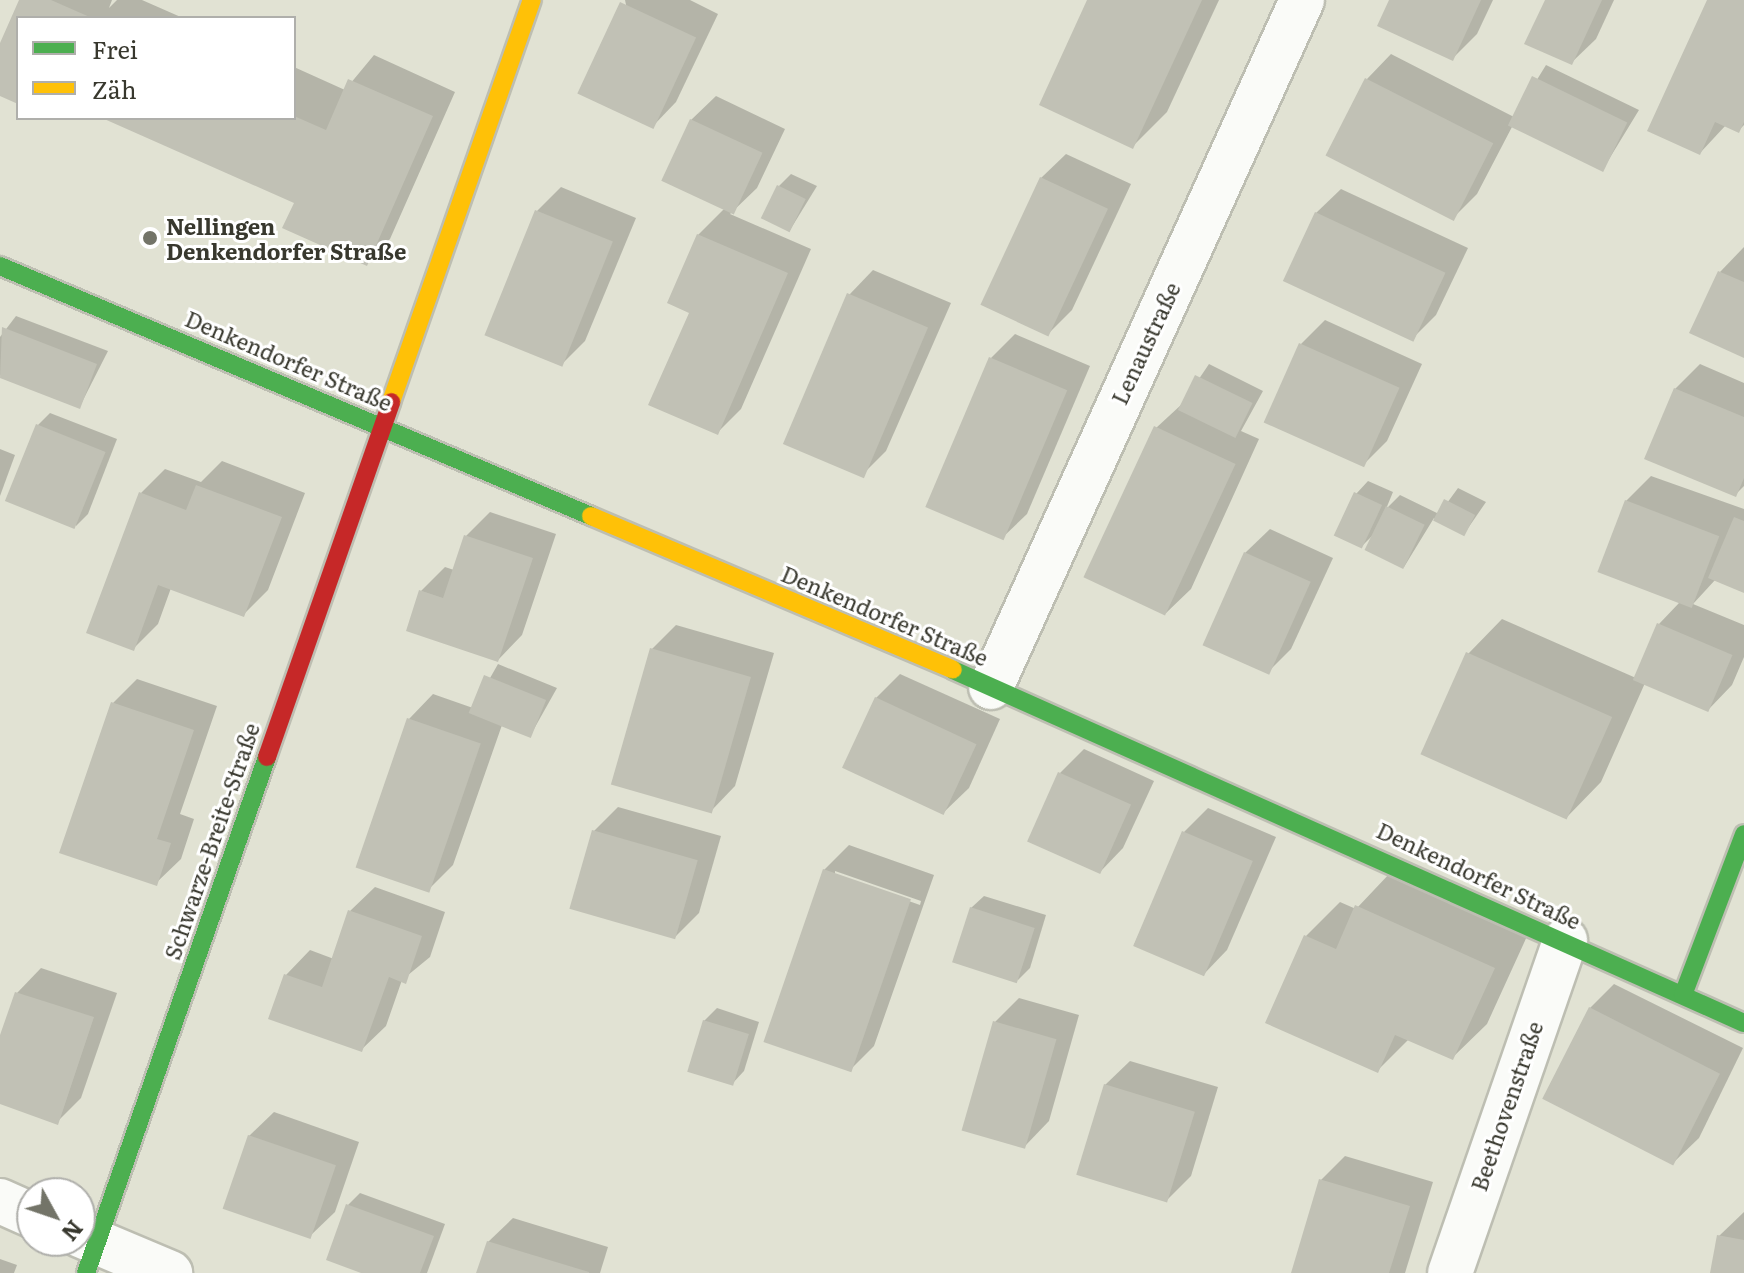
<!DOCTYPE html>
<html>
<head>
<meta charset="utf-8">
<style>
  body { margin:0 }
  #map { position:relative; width:1744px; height:1273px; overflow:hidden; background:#e1e2d3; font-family:Literata,serif }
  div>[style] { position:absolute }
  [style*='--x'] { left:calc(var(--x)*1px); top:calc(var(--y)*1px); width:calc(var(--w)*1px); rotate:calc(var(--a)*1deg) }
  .shadow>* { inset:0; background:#0003 }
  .building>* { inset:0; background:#c1c1b5; transform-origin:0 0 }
  .roads { filter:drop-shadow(2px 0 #bdbeb2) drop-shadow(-2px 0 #bdbeb2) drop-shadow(0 2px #bdbeb2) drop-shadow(0 -2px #bdbeb2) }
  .street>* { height:44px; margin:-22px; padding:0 22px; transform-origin:22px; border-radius:22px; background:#fafbf8 }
  .fast>* { height:18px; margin:-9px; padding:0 9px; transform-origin:9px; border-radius:9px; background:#4caf50 }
  .slow>* { height:18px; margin:-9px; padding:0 9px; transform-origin:9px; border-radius:9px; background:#ffc107 }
  .jam>* { height:18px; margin:-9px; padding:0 9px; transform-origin:9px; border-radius:9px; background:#c62828 }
  .dots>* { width:22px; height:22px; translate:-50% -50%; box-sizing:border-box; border:4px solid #fff; border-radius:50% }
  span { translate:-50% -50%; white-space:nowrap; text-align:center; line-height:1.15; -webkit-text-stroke:6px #fff; paint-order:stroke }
  .poi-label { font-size:22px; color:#38382e; font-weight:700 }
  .left { translate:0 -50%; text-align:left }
  .street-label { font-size:22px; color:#38382e }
  .legend { position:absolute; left:16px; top:16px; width:280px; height:104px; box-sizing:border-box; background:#fff; border:2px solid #afafab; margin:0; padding:10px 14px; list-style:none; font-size:24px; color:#38382e }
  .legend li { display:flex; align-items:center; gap:16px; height:40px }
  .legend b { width:40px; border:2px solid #afafab }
  .north { position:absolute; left:16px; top:1177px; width:80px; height:80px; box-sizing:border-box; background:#fff; border:2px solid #afafab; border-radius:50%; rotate:130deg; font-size:22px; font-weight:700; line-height:32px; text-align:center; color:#38382e }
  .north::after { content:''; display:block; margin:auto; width:28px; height:36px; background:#737468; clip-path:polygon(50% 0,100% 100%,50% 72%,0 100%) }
</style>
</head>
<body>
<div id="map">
  <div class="shadow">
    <i style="clip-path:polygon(21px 0,112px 0,109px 8px,117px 0,142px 0,183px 18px,18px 18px,18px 102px,0 94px,0 48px)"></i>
    <i style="clip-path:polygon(625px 0,690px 0,718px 14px,676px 102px,652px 127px)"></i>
    <i style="clip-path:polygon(1089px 0,1219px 0,1167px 112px,1133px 146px)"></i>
    <i style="clip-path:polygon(1391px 0,1493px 0,1477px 34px,1453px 58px)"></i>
    <i style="clip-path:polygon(1547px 0,1614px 0,1596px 39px,1571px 63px)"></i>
    <i style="clip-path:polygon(1710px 0,1744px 0,1744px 125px,1738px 131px,1726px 125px,1700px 153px)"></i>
    <i style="clip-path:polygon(1391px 54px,1514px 117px,1546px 65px,1639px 110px,1603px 169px,1513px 125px,1477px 194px,1453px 218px,1328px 154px,1367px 79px)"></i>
    <i style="clip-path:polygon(374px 55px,455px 92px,390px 239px,366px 263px,296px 202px,294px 67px,345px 90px)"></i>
    <i style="clip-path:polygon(716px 96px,785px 129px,757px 188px,730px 214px,811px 249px,741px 409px,717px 433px,691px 312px,698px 235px,725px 208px,691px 120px)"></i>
    <i style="clip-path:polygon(1066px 154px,1131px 184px,1072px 310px,1047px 335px,1041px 178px)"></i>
    <i style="clip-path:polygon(791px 174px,817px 186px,790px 230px,779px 186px)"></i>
    <i style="clip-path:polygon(561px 187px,636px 218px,585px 341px,561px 365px,537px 211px)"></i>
    <i style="clip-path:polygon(1341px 189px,1468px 248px,1436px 315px,1411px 340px,1316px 213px)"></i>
    <i style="clip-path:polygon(1744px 247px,1744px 355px,1720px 272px)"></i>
    <i style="clip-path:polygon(873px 270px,951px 303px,886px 451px,862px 475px,849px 295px)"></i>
    <i style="clip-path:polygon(16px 316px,108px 351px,80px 406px,0 375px,0 337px)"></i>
    <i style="clip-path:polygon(1325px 320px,1422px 364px,1387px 441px,1363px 465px,1266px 421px,1301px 344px)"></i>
    <i style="clip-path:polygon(1015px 334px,1090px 366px,1027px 514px,1002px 538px,991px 358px)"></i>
    <i style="clip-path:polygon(1209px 364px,1263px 391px,1241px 431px,1259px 439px,1191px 589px,1166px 613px,1156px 428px,1182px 404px)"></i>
    <i style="clip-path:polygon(1700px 364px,1744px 383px,1744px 486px,1735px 495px,1675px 389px)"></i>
    <i style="clip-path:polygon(50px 413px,117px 439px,88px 514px,76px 526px,37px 426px)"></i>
    <i style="clip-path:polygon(0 449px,15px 455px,0 496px)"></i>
    <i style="clip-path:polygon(222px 461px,305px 493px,268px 590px,244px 614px,171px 588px,158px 624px,134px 648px,141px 493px,165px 469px,201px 482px)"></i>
    <i style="clip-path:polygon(1651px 476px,1744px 509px,1744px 591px,1716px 579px,1693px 604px,1744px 625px,1744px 657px,1732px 685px,1708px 710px,1645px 683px,1601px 782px,1567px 817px,1468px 654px,1502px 619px,1636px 678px,1659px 624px,1679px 603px,1626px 501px)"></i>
    <i style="clip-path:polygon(1368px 481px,1393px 492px,1386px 509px,1400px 495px,1439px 514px,1458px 488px,1486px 502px,1464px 534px,1434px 518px,1404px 567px,1374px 534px,1363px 545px,1356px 494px)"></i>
    <i style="clip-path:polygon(490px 512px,556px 534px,522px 635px,498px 660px,421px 591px,445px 567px,454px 570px,466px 536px)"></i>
    <i style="clip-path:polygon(1270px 529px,1333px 558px,1291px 649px,1267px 673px,1245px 553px)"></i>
    <i style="clip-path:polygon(676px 625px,774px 653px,735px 786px,711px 811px,652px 649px)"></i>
    <i style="clip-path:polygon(498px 664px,557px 688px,530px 736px,502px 725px,453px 865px,429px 889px,409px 719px,433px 694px,473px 708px)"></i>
    <i style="clip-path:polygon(900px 674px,1000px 719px,969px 788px,944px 812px,876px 698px)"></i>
    <i style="clip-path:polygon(137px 679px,217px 706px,180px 814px,194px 819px,181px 859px,156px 883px,113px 703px)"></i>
    <i style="clip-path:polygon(1084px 749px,1154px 781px,1123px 848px,1099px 873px,1060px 773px)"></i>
    <i style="clip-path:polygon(618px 807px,721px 836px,699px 913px,675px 937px,594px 831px)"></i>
    <i style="clip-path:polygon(1208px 808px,1276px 837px,1227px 950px,1203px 975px,1134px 945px,1184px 832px)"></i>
    <i style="clip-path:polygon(evenodd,849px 845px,934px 875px,874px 1046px,850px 1070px,824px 870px,849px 845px,835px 871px,921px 901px,920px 905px,835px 875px,835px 871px)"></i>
    <i style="clip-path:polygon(1391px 872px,1528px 934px,1487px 1024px,1452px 1058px,1409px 1039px,1377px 1071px,1306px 936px,1340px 902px,1356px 909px)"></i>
    <i style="clip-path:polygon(375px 887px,445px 912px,430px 957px,402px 980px,386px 1026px,361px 1050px,286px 975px,310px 950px,334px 959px,350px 911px)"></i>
    <i style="clip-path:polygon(984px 896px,1046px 915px,1030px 968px,1018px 980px,971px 908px)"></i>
    <i style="clip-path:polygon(41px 968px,117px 993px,81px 1098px,57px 1122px,0 1102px,0 1042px,17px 993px)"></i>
    <i style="clip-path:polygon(1614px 984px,1743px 1048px,1699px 1138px,1674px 1162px,1590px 1008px)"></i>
    <i style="clip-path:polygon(1019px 998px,1079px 1015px,1049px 1121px,1025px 1146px,995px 1022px)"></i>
    <i style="clip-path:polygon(717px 1008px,759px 1022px,744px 1071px,732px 1084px,704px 1021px)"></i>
    <i style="clip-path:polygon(1130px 1061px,1218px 1087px,1191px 1176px,1167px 1200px,1105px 1085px)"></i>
    <i style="clip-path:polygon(274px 1112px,359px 1142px,335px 1212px,310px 1236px,249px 1136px)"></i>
    <i style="clip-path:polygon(1345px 1156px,1433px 1182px,1405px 1273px,1293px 1273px,1320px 1181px)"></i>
    <i style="clip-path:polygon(360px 1193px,445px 1224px,427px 1273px,367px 1273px,348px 1205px)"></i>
    <i style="clip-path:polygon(1744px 1212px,1744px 1273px,1712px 1273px,1719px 1236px)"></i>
    <i style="clip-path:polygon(513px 1218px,608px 1247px,600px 1273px,478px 1273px,488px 1242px)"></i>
    <i style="clip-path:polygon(0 1259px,17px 1265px,14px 1273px,0 1273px)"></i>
  </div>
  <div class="building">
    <i style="clip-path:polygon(19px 0,51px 0,92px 18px,18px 18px,18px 104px,0 96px,0 43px)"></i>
    <i style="clip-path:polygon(1087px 0,1202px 0,1133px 149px,1039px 105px)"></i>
    <i style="clip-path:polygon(1389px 0,1481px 0,1453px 61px,1377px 26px)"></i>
    <i style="clip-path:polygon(1545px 0,1602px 0,1572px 65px,1524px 44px)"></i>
    <i style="clip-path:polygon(1707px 0,1744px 0,1744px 122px,1739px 133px,1715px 122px,1700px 155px,1647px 131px)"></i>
    <i style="left:620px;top:2px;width:84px;height:101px;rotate:25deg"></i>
    <i style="left:1532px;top:76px;width:106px;height:55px;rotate:26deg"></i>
    <i style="left:1365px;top:78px;width:144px;height:87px;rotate:27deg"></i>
    <i style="clip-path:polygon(348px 79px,433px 116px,367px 266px,282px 228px,294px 203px,102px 118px,294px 116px,326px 130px)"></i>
    <i style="left:690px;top:119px;width:80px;height:68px;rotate:25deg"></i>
    <i style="left:1040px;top:177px;width:75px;height:141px;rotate:25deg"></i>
    <i style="left:777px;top:185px;width:32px;height:37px;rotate:26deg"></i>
    <i style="left:535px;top:210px;width:84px;height:135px;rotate:22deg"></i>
    <i style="left:1315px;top:212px;width:144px;height:76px;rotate:25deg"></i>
    <i style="clip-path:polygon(697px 234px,788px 273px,718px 435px,648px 405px,689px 313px,667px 303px)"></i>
    <i style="clip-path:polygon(1718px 271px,1744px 282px,1744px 358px,1689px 333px)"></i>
    <i style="left:847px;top:293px;width:88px;height:164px;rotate:23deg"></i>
    <i style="clip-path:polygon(2px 327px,97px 364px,80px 409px,0 378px)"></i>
    <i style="left:1299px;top:343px;width:110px;height:87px;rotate:24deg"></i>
    <i style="left:989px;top:357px;width:85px;height:163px;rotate:23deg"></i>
    <i style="left:1195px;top:375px;width:64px;height:39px;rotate:26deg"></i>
    <i style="clip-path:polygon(1674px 388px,1744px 417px,1744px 478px,1736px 497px,1644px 459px)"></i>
    <i style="left:36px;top:424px;width:75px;height:83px;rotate:22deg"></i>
    <i style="left:1154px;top:426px;width:90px;height:167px;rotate:25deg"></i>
    <i style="clip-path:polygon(196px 485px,282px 517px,244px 617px,158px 585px,134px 651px,86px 633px,139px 492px,186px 510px)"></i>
    <i style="left:1354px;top:492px;width:31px;height:48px;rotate:25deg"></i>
    <i style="left:1444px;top:499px;width:35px;height:24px;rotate:27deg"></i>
    <i style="left:1625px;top:500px;width:101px;height:77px;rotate:21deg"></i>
    <i style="left:1386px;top:506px;width:43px;height:49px;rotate:26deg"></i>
    <i style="clip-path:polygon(1734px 517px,1744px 521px,1744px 593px,1708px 578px)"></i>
    <i style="clip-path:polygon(464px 535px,533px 558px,498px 662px,406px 631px,419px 590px,443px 598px)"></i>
    <i style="left:1244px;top:552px;width:73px;height:102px;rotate:24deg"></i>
    <i style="left:1657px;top:623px;width:82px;height:62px;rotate:23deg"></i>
    <i style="left:650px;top:648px;width:105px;height:142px;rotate:16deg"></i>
    <i style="left:1466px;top:652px;width:160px;height:112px;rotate:24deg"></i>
    <i style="left:484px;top:675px;width:67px;height:41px;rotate:22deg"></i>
    <i style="left:875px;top:697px;width:112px;height:78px;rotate:25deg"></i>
    <i style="clip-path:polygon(111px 702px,194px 730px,157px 839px,171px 843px,157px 886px,59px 853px)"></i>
    <i style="left:407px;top:718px;width:78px;height:158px;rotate:19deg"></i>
    <i style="left:1058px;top:772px;width:80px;height:76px;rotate:24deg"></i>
    <i style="left:592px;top:830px;width:110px;height:82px;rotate:16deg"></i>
    <i style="left:1182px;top:831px;width:77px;height:125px;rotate:23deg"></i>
    <i style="left:823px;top:869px;width:93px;height:183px;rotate:19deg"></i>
    <i style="clip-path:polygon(1355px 905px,1495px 968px,1453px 1060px,1395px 1035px,1378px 1073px,1265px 1023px,1304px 935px,1336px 949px)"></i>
    <i style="left:970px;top:907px;width:68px;height:58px;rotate:18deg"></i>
    <i style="clip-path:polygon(348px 910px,422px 936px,406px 984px,389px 977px,362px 1052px,268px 1019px,284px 974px,322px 987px)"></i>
    <i style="clip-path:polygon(15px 992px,94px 1017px,58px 1125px,0 1104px,0 1035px)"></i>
    <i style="left:1589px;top:1007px;width:147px;height:103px;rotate:27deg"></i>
    <i style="left:703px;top:1020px;width:48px;height:54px;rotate:17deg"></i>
    <i style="left:993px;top:1021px;width:66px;height:114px;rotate:16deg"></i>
    <i style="left:1104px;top:1084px;width:95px;height:95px;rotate:17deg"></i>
    <i style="left:248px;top:1135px;width:93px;height:78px;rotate:19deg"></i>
    <i style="clip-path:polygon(1319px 1179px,1410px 1206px,1389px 1273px,1291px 1273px)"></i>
    <i style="clip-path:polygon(346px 1204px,434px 1236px,420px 1273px,361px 1273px,326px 1260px)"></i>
    <i style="clip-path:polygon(1717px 1235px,1744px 1240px,1744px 1273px,1710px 1273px)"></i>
    <i style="clip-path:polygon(487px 1241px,589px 1272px,589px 1273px,476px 1273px)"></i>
  </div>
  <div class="roads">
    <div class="street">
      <i style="--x:991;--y:687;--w:754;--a:-65.64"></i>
      <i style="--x:0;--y:1201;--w:35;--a:24"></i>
      <i style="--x:80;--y:1235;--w:98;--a:22.9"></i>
      <i style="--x:1450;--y:1273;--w:352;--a:-70.9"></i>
    </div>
    <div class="fast">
      <i style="--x:0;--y:266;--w:642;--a:22.93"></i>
      <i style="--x:953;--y:670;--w:866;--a:24.05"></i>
      <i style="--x:1683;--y:995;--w:172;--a:-69.2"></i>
      <i style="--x:86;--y:1273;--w:547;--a:-70.67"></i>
    </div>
    <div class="slow">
      <i style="--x:391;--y:402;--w:426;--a:-70.7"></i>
      <i style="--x:591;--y:516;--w:393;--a:23"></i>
    </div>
    <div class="jam">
      <i style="--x:267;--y:757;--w:376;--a:-70.7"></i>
    </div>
  </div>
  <div class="dots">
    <i style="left:150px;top:238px;background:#737468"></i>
  </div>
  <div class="poi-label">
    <span class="left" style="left:166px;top:238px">Nellingen<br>Denkendorfer Straße</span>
  </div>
  <div class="street-label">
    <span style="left:1145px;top:343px;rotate:-65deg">Lenaustraße</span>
    <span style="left:289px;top:360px;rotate:23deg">Denkendorfer Straße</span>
    <span style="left:885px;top:615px;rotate:23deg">Denkendorfer Straße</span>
    <span style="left:211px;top:841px;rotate:-71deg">Schwarze-Breite-Straße</span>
    <span style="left:1479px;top:875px;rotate:25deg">Denkendorfer Straße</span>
    <span style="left:1506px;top:1106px;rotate:-71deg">Beethovenstraße</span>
  </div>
  <ul class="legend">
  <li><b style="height:10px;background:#4caf50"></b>Frei</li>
  <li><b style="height:10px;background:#ffc107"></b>Zäh</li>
  </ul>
  <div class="north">N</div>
</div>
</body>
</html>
